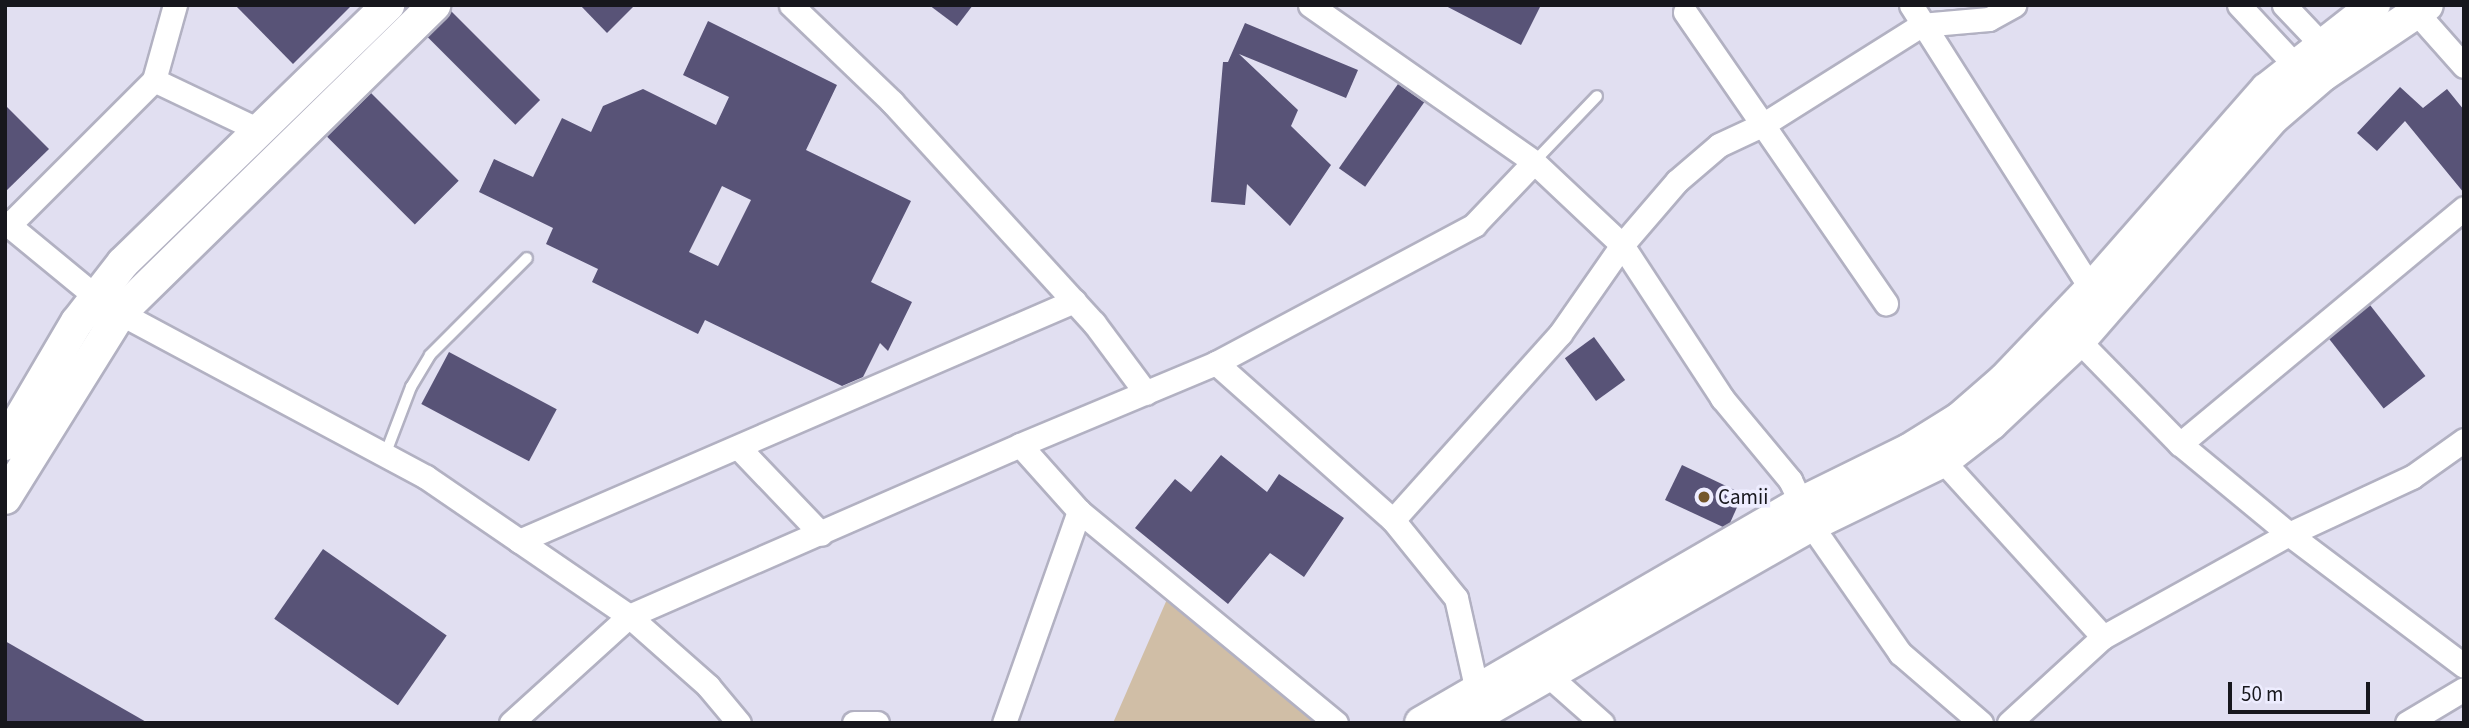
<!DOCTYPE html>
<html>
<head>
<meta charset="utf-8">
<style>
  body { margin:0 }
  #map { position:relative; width:2469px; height:728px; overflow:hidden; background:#e1dff1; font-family:"Source Sans 3",sans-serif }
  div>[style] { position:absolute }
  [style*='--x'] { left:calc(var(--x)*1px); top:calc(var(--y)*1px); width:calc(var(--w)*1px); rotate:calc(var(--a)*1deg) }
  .green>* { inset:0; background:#d0bea6 }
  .building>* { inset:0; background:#585377; transform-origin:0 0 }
  .roads { filter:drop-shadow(2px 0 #b2b1c2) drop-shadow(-2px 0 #b2b1c2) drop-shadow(0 2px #b2b1c2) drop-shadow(0 -2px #b2b1c2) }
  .lane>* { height:10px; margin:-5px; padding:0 5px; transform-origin:5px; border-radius:5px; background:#fff }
  .street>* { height:23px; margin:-11.5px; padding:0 11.5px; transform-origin:11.5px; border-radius:11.5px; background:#fff }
  .secondary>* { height:32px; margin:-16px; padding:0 16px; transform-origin:16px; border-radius:16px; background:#fff }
  .dots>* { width:19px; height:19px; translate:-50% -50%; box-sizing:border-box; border:4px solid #eeedff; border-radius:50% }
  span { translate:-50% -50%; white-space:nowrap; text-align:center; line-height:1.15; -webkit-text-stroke:7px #eeedff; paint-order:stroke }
  .poi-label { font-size:21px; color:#17171d }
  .left { translate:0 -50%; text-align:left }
  .frame { position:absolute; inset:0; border:7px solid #17171d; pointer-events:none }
  .scale { position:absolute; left:2228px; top:682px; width:142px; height:32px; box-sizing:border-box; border:4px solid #17171d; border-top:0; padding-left:9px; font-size:21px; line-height:24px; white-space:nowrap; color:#17171d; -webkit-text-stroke:5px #eeedff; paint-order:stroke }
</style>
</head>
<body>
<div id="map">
  <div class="green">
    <i style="clip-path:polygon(1168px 597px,1317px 723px,1113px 723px)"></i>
  </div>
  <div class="building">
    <i style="clip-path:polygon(235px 5px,352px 5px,293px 64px)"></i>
    <i style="clip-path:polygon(580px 5px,635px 5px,607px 33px)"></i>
    <i style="clip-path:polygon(929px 5px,973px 5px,957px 26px)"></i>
    <i style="clip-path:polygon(1444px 5px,1541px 5px,1521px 45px)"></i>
    <i style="left:451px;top:11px;width:126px;height:35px;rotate:45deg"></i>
    <i style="clip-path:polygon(evenodd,708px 21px,837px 85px,806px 150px,911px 201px,871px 282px,912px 302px,888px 351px,880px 343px,863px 377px,842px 386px,705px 320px,698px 334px,592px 282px,598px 269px,546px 244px,553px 228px,479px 192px,494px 159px,533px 177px,562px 118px,591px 132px,603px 106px,643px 89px,716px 125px,729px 97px,683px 75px,708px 21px,722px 186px,751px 200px,718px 266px,689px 252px,722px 186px)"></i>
    <i style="clip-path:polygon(1245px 23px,1358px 70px,1346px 98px,1239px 54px,1298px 110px,1291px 126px,1331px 165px,1290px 226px,1247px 184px,1245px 205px,1211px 202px,1223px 62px,1228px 62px)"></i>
    <i style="left:1398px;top:84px;width:32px;height:103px;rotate:35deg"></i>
    <i style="clip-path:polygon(2400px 87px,2423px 108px,2447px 89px,2464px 110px,2464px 193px,2405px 121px,2377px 151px,2357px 133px)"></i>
    <i style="left:371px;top:93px;width:124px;height:62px;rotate:45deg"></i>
    <i style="clip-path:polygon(5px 105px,49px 149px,5px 192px)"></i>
    <i style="left:2370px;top:305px;width:90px;height:53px;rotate:52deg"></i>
    <i style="left:1594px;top:337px;width:53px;height:36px;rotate:54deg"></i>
    <i style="left:449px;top:352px;width:122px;height:59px;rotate:28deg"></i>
    <i style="clip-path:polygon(1221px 455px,1267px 492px,1279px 474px,1344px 518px,1304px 577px,1270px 553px,1228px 604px,1135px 528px,1175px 479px,1191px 492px)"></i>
    <i style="clip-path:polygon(1682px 465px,1743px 494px,1730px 523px,1723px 527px,1665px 500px)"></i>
    <i style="left:323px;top:549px;width:151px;height:85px;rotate:35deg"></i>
    <i style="clip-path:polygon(5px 641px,148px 723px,5px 723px)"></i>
  </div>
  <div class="roads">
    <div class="lane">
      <i style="--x:1534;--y:162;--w:91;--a:-46.3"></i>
      <i style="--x:385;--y:455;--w:73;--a:-69.1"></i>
      <i style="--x:411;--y:387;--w:37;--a:-59"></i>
      <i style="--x:430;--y:355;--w:137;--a:-45"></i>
    </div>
    <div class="street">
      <i style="--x:791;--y:5;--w:140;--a:43.8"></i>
      <i style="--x:892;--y:102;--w:299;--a:47.6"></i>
      <i style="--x:1094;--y:323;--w:87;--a:53.4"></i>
      <i style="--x:1310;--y:5;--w:274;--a:35"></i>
      <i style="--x:1911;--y:5;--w:336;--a:57.6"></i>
      <i style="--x:2239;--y:5;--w:82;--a:47"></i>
      <i style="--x:2284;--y:5;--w:54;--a:46.5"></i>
      <i style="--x:1685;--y:12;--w:354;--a:55.4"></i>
      <i style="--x:2416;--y:12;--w:72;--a:48.4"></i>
      <i style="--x:154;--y:80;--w:116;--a:25.5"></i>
      <i style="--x:5;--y:222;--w:117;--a:39.4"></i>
      <i style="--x:9;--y:225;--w:205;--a:-45"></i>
      <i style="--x:154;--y:80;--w:78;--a:-74.4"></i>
      <i style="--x:120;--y:313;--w:347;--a:28.2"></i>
      <i style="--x:426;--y:477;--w:246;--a:34.4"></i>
      <i style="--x:629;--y:616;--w:106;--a:41.5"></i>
      <i style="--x:708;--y:686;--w:48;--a:50"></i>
      <i style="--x:2079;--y:341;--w:144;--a:45.6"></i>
      <i style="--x:2180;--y:444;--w:141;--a:39.5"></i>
      <i style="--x:2289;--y:534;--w:219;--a:37"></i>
      <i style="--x:1216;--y:363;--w:293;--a:-28.1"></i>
      <i style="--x:1474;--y:225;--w:87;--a:-46.4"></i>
      <i style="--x:1534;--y:162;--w:121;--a:43.3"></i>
      <i style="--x:1622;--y:245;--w:183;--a:56.8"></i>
      <i style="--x:1722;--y:398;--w:107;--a:50.3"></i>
      <i style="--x:1790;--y:480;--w:25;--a:64"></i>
      <i style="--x:2180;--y:444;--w:369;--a:-39.7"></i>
      <i style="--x:1020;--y:445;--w:212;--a:-22.7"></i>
      <i style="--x:1216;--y:363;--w:237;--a:41.6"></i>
      <i style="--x:738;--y:447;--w:120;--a:46.3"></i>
      <i style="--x:1943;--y:461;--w:238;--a:47.7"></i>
      <i style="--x:1811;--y:525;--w:156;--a:55.2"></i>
      <i style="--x:1900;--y:653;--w:107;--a:40.8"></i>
      <i style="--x:519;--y:541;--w:605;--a:-23.39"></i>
      <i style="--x:1549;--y:676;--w:71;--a:41.6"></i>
      <i style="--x:1477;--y:691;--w:95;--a:-102.7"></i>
      <i style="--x:1456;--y:598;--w:100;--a:-128.9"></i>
      <i style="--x:1393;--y:520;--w:250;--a:-48.1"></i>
      <i style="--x:1560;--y:334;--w:108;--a:-55.1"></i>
      <i style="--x:1622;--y:245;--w:84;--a:-49.3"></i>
      <i style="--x:1677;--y:181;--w:55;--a:-40.6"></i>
      <i style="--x:1719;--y:145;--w:50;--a:-25"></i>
      <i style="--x:1764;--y:124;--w:186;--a:-32.2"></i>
      <i style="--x:1921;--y:25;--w:68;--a:-5"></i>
      <i style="--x:1989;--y:19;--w:29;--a:-29"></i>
      <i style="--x:511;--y:723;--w:159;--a:-42.2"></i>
      <i style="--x:629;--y:616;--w:427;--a:-23.6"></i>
      <i style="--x:1020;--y:445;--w:89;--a:48.2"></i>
      <i style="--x:1079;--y:511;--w:333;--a:39.5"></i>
      <i style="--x:854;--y:723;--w:23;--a:0"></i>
      <i style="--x:1004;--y:723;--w:225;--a:-70.5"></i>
      <i style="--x:2009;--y:723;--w:127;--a:-42.5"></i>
      <i style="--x:2103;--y:637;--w:213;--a:-29"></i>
      <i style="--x:2289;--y:534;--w:136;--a:-24.9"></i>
      <i style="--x:2412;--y:477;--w:64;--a:-35.4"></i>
      <i style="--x:2407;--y:723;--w:66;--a:-30.8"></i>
    </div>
    <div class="secondary">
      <i style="--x:5;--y:444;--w:142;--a:-59.5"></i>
      <i style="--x:77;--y:322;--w:75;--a:-52.1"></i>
      <i style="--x:123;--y:263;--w:370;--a:-44.2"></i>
      <i style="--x:5;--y:498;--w:218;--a:-58.1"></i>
      <i style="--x:120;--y:313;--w:440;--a:-44.4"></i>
      <i style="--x:1421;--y:723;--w:439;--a:-30.1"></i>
      <i style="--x:1801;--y:503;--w:120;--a:-26.1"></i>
      <i style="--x:1909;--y:450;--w:59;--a:-31.8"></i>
      <i style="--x:1959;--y:419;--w:60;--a:-40.9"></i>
      <i style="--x:2004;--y:380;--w:126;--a:-46.3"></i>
      <i style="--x:2091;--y:289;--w:266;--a:-48.7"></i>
      <i style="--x:2267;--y:89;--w:136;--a:-38.1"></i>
      <i style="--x:1464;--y:723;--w:400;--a:-29.7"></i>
      <i style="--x:1811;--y:525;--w:147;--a:-25.9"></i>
      <i style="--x:1943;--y:461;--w:62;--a:-37.8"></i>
      <i style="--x:1992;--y:423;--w:120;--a:-43.3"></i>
      <i style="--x:2079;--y:341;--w:297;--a:-49"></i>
      <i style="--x:2274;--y:117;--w:65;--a:-40.6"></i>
      <i style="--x:2323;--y:75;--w:125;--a:-33.9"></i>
    </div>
  </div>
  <div class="dots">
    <i style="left:1704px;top:497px;background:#74562a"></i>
  </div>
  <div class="poi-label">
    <span class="left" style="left:1718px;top:497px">Camii</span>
  </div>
  <div class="frame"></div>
  <div class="scale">50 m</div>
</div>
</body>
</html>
